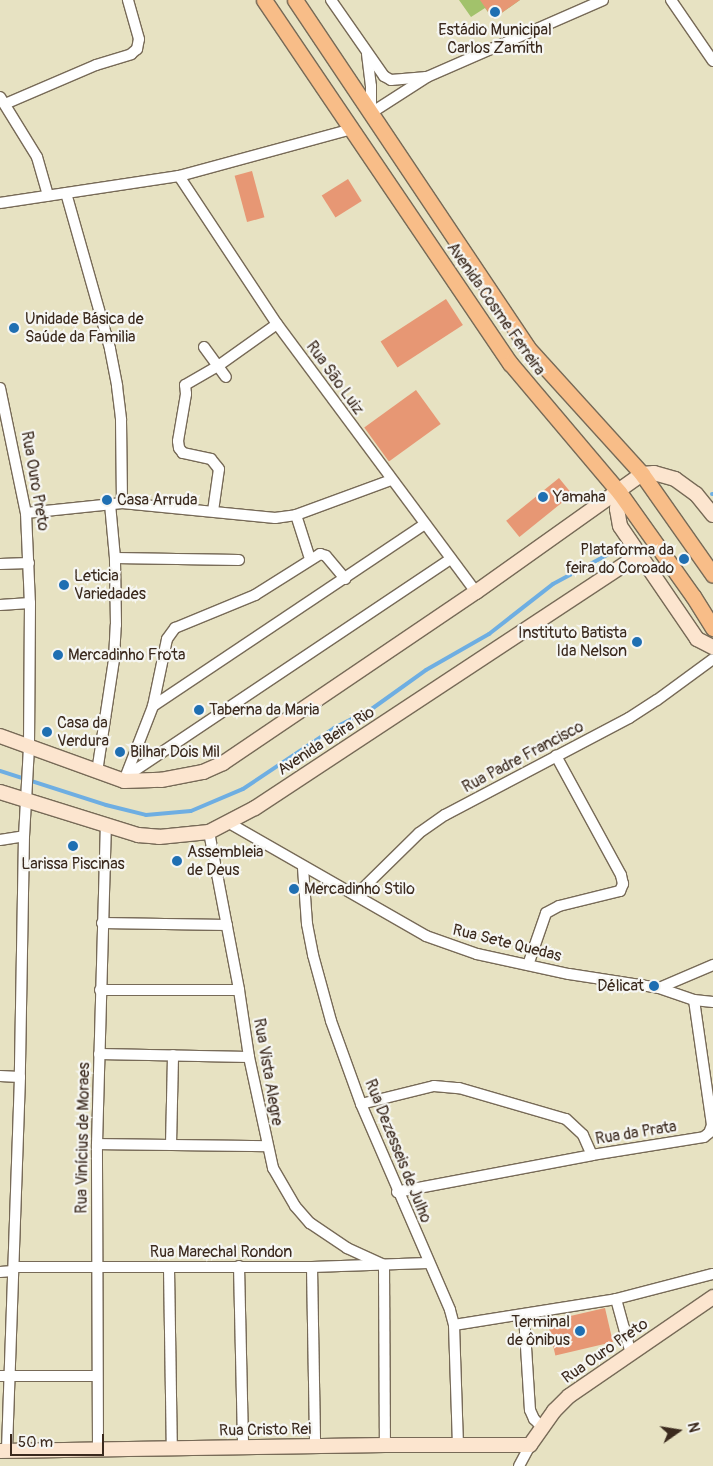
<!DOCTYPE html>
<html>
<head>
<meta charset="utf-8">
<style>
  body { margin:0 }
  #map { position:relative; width:713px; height:1466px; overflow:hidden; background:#e7e2c2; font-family:Pangolin,sans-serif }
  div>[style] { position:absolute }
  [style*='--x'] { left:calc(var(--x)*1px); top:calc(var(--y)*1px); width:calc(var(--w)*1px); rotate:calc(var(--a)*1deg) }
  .green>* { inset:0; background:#a2c26b }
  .stream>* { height:4px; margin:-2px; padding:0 2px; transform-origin:2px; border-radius:2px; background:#6eaee2 }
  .building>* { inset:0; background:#e79774; transform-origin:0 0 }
  .roads { filter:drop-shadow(1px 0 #776a57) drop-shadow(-1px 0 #776a57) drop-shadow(0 1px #776a57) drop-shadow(0 -1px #776a57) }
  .street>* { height:10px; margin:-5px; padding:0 5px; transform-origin:5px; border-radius:5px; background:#fff }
  .secondary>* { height:14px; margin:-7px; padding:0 7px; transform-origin:7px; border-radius:7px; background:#fce5cf }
  .primary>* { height:15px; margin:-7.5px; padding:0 7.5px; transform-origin:7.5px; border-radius:7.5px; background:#f8bd88 }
  .dots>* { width:14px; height:14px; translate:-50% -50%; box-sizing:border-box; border:2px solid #f6f6f2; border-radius:50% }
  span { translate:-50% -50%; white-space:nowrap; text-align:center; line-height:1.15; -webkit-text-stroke:4.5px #f6f6f2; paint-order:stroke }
  .poi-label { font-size:16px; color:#3b2a1e }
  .left { translate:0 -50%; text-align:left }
  .right { translate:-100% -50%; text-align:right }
  .street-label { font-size:16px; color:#3b2a1e }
  .north { position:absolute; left:653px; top:1406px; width:50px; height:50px; -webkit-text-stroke:4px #f6f6f2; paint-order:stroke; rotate:77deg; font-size:14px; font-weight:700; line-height:20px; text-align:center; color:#3b2a1e }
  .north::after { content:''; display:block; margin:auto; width:18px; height:22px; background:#3b2a1e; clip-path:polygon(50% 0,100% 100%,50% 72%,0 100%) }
  .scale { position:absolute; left:10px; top:1434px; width:94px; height:22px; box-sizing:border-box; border:2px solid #3b2a1e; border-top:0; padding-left:6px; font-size:15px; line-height:18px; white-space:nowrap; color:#3b2a1e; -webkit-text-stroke:4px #f6f6f2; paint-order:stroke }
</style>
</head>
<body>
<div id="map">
  <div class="green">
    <i style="clip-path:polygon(459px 0,520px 0,493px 19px,485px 8px,471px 17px)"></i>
  </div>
  <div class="stream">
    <i style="--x:712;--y:494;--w:1;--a:0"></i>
    <i style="--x:0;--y:771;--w:111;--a:17.8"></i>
    <i style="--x:106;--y:805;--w:41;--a:14"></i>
    <i style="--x:146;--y:815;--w:45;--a:-5.1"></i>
    <i style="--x:191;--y:811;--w:56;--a:-22.9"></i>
    <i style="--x:243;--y:789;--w:110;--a:-33.8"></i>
    <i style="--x:334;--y:728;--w:44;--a:-27.1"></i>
    <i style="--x:373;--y:708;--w:65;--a:-35.6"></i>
    <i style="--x:426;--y:670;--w:73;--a:-29.7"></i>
    <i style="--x:489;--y:634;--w:81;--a:-38"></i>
    <i style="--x:553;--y:584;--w:76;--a:-28.2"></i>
  </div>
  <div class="building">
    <i style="clip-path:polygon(480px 0,520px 0,493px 19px)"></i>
    <i style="left:252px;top:171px;width:48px;height:18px;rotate:75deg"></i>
    <i style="left:348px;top:179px;width:26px;height:31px;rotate:58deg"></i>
    <i style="left:446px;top:299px;width:31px;height:78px;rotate:57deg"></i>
    <i style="left:416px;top:390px;width:42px;height:64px;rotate:54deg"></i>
    <i style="left:559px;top:478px;width:21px;height:68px;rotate:51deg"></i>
    <i style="left:605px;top:1308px;width:35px;height:59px;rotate:77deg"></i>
  </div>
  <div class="roads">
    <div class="street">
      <i style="--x:331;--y:0;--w:93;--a:55.1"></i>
      <i style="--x:384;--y:76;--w:8;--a:30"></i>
      <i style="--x:391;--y:80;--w:33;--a:-5"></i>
      <i style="--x:671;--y:0;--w:74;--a:55.5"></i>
      <i style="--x:367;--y:54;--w:32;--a:83"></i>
      <i style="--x:371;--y:86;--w:26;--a:90"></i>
      <i style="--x:0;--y:97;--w:70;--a:58.3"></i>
      <i style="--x:37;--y:157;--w:40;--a:74"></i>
      <i style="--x:5;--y:104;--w:99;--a:-23.2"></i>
      <i style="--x:96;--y:65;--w:37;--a:-17"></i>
      <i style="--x:131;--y:54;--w:8;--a:-40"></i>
      <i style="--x:137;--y:49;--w:10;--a:-79"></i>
      <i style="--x:139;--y:39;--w:41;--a:-105.8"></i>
      <i style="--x:371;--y:113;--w:67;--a:-32.7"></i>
      <i style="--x:427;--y:77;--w:192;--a:-23.6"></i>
      <i style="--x:179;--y:176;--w:178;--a:56.5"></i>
      <i style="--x:277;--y:324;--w:334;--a:53.4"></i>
      <i style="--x:66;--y:193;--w:162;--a:74.2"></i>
      <i style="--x:110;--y:349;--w:38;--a:79"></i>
      <i style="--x:117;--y:386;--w:34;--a:83"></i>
      <i style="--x:121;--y:420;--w:83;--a:89.3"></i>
      <i style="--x:0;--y:203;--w:181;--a:-8.6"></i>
      <i style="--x:179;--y:176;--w:179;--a:-15.2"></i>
      <i style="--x:204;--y:347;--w:37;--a:54"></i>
      <i style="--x:0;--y:388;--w:128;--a:78.3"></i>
      <i style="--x:26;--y:513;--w:90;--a:87.5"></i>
      <i style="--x:30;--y:603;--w:144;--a:90.4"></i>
      <i style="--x:29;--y:747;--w:89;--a:93.2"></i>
      <i style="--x:24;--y:836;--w:241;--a:91"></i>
      <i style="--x:20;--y:1077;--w:374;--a:92"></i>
      <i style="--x:213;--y:511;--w:42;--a:-81.9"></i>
      <i style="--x:219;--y:469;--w:13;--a:-129"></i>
      <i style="--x:211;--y:459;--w:29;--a:-168"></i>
      <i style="--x:183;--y:453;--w:6;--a:-129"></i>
      <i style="--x:179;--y:448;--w:7;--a:-98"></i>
      <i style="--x:178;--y:441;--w:48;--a:-80.3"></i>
      <i style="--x:186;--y:394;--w:9;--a:-96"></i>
      <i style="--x:185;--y:385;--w:38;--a:-30"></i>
      <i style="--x:218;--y:366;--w:72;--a:-35.4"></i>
      <i style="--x:26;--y:513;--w:97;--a:-5.9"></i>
      <i style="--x:122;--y:503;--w:154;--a:5.6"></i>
      <i style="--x:275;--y:518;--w:21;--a:-8"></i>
      <i style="--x:296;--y:515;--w:101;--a:-20.2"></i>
      <i style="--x:296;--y:515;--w:46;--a:72.3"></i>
      <i style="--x:115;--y:558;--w:124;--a:0.9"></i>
      <i style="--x:0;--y:564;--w:29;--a:-2"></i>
      <i style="--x:0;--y:605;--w:30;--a:-4"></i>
      <i style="--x:153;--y:706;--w:327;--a:-33.8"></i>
      <i style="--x:97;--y:772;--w:114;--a:-81.4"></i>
      <i style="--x:114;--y:659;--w:34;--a:-87"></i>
      <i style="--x:116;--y:625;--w:67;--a:-90.9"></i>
      <i style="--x:115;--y:558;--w:54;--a:-95.3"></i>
      <i style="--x:125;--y:777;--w:392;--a:-33.8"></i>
      <i style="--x:125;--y:778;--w:77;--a:-68.7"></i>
      <i style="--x:153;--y:706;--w:68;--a:-78.2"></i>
      <i style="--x:167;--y:639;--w:14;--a:-54"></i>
      <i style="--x:175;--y:628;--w:87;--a:-22.4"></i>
      <i style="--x:255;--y:595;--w:77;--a:-32.2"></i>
      <i style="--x:320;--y:554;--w:6;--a:18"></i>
      <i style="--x:326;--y:556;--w:30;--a:50"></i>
      <i style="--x:229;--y:823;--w:227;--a:29.8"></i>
      <i style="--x:426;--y:936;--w:54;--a:19.4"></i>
      <i style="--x:477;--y:954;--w:94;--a:12.3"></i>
      <i style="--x:569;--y:974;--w:91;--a:8.8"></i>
      <i style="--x:659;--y:988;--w:59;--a:-23.1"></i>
      <i style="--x:209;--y:832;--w:161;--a:79.2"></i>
      <i style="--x:239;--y:990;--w:68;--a:81.5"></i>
      <i style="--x:249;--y:1057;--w:114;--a:77.8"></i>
      <i style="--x:273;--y:1168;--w:44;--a:59.9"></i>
      <i style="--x:295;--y:1206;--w:23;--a:49"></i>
      <i style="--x:310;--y:1223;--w:45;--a:34"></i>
      <i style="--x:347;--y:1248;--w:41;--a:24.7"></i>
      <i style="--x:384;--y:1265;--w:180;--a:89.7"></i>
      <i style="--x:0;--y:840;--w:24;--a:-9"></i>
      <i style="--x:303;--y:868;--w:56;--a:85.9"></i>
      <i style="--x:307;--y:924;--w:32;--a:79"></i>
      <i style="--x:313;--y:955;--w:68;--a:74.7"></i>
      <i style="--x:331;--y:1021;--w:88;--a:70.1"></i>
      <i style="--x:361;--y:1104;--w:224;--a:66.6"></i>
      <i style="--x:450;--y:1310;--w:16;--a:75"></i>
      <i style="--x:454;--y:1325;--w:120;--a:88.1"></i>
      <i style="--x:356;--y:895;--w:88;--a:-44.5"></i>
      <i style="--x:419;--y:833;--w:32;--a:-35"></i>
      <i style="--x:445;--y:815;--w:208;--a:-27.8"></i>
      <i style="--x:629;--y:718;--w:33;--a:-33"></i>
      <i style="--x:657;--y:700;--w:69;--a:-36.2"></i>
      <i style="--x:102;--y:923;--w:125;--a:0.9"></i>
      <i style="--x:528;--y:965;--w:55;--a:-70.9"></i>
      <i style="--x:546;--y:913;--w:15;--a:-28"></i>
      <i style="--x:559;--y:906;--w:63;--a:-13.8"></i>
      <i style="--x:620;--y:891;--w:8;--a:-67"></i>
      <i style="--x:623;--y:884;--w:9;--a:-103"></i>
      <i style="--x:621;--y:875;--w:136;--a:-118.6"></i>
      <i style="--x:100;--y:990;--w:139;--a:0"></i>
      <i style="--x:694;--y:1000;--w:19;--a:6"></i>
      <i style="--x:99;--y:1054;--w:150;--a:1.1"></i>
      <i style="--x:0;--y:1076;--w:20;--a:3"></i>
      <i style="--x:361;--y:1104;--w:75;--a:-13.9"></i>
      <i style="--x:434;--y:1086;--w:25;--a:5"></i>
      <i style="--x:459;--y:1088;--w:111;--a:16.2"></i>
      <i style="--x:566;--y:1119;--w:23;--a:43"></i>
      <i style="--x:583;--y:1135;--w:22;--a:66"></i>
      <i style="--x:97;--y:1144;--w:169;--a:0.7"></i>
      <i style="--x:171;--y:1145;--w:90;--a:-88.7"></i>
      <i style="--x:397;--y:1192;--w:198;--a:-10.7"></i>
      <i style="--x:592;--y:1155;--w:113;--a:-9.1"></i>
      <i style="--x:704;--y:1137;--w:6;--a:-39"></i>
      <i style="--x:709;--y:1133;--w:9;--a:-69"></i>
      <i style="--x:712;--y:1125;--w:126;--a:-98.2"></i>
      <i style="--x:694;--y:1000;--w:37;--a:-161"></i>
      <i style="--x:239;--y:1266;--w:182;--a:88.7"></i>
      <i style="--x:14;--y:1267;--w:298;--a:0"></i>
      <i style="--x:312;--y:1267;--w:116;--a:-2"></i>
      <i style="--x:312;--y:1267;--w:179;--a:89"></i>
      <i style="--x:169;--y:1268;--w:181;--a:89.1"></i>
      <i style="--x:0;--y:1272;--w:13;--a:-4"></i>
      <i style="--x:616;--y:1299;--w:57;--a:74.7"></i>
      <i style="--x:524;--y:1315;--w:95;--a:86.4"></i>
      <i style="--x:530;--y:1410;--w:10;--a:66"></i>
      <i style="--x:534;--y:1419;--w:11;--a:45"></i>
      <i style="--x:454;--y:1325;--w:164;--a:-9.1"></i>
      <i style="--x:616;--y:1299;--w:100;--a:-14.5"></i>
      <i style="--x:0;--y:1376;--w:97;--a:0"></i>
      <i style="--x:98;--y:1450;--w:306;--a:-90.2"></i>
      <i style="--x:97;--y:1144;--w:318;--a:-88.4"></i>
      <i style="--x:519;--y:1466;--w:24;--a:-62"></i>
    </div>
    <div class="secondary">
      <i style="--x:619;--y:492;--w:17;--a:97"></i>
      <i style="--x:617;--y:509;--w:17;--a:80"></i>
      <i style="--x:620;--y:526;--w:137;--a:55.7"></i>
      <i style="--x:697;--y:639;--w:18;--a:27"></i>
      <i style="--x:0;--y:736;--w:132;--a:19.9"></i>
      <i style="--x:124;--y:781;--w:37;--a:-2"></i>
      <i style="--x:161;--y:780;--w:43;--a:-10.8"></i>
      <i style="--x:203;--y:772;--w:22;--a:-24"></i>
      <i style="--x:223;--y:763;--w:305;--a:-34.1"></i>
      <i style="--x:476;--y:592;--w:204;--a:-35.4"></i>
      <i style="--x:642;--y:474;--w:12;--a:-5"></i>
      <i style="--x:654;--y:473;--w:22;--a:16"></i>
      <i style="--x:675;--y:479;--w:26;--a:36"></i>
      <i style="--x:696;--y:494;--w:27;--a:51"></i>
      <i style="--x:0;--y:792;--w:145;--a:17.3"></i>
      <i style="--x:138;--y:835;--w:21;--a:5"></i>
      <i style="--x:159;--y:837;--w:50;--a:-5.7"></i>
      <i style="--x:209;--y:832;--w:52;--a:-27.6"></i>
      <i style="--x:255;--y:808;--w:460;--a:-33.4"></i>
      <i style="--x:0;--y:1451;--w:385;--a:-0.9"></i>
      <i style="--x:385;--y:1445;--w:145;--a:0"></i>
      <i style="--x:530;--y:1445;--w:42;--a:-54.8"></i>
      <i style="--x:554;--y:1411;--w:21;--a:-45"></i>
      <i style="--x:569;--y:1396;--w:175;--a:-34.5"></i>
    </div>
    <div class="primary">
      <i style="--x:264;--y:0;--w:439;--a:55.9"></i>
      <i style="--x:510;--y:363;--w:169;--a:49.8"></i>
      <i style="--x:619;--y:492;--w:128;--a:54.6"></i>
      <i style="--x:693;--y:596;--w:38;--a:58"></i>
      <i style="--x:295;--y:0;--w:417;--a:56.2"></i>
      <i style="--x:527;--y:347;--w:171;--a:47.8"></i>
      <i style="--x:642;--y:474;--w:123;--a:54.9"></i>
    </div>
  </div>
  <div class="dots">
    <i style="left:495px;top:12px;background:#1f6fb2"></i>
    <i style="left:14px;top:328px;background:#1f6fb2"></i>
    <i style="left:543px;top:497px;background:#1f6fb2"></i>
    <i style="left:107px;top:500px;background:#1f6fb2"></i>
    <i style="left:684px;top:559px;background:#1f6fb2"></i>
    <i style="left:64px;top:585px;background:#1f6fb2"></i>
    <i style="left:637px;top:642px;background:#1f6fb2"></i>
    <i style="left:58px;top:655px;background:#1f6fb2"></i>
    <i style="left:199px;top:710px;background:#1f6fb2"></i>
    <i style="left:47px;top:732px;background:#1f6fb2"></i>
    <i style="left:120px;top:752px;background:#1f6fb2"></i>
    <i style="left:73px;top:846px;background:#1f6fb2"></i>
    <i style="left:177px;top:861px;background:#1f6fb2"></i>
    <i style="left:294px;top:889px;background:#1f6fb2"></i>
    <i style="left:654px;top:986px;background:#1f6fb2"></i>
    <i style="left:580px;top:1331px;background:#1f6fb2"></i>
  </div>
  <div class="poi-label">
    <span style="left:495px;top:39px">Estádio Municipal<br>Carlos Zamith</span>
    <span class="left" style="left:25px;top:328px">Unidade Básica de<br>Saúde da Familia</span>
    <span class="left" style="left:553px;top:497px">Yamaha</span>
    <span class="left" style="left:117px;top:500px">Casa Arruda</span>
    <span class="right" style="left:674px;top:559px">Plataforma da<br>feira do Coroado</span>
    <span class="left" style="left:74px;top:585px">Leticia<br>Variedades</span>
    <span class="right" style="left:627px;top:642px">Instituto Batista<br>Ida Nelson</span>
    <span class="left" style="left:68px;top:655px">Mercadinho Frota</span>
    <span class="left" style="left:209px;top:710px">Taberna da Maria</span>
    <span class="left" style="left:57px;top:732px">Casa da<br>Verdura</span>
    <span class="left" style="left:130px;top:752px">Bilhar Dois Mil</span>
    <span class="left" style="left:187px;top:861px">Assembleia<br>de Deus</span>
    <span style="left:73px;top:864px">Larissa Piscinas</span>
    <span class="left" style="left:304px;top:889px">Mercadinho Stilo</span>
    <span class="right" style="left:644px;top:986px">Délicat</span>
    <span class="right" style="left:570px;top:1331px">Terminal<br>de ônibus</span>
  </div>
  <div class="street-label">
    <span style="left:496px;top:309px;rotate:55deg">Avenida Cosme Ferreira</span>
    <span style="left:335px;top:378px;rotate:54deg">Rua São Luiz</span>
    <span style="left:35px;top:481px;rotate:80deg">Rua Ouro Preto</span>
    <span style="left:326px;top:741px;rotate:-33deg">Avenida Beira Rio</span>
    <span style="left:523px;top:757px;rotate:-28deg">Rua Padre Francisco</span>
    <span style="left:507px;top:943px;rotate:14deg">Rua Sete Quedas</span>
    <span style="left:268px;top:1072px;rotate:80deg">Rua Vista Alegre</span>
    <span style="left:636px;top:1133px;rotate:-9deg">Rua da Prata</span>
    <span style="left:83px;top:1138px;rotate:-89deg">Rua Vinícius de Moraes</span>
    <span style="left:398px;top:1151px;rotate:68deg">Rua Dezesseis de Julho</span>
    <span style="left:221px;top:1252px">Rua Marechal Rondon</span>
    <span style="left:605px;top:1351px;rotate:-35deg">Rua Ouro Preto</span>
    <span style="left:265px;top:1430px;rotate:-1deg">Rua Cristo Rei</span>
  </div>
  <div class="north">N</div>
  <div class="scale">50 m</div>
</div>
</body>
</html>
